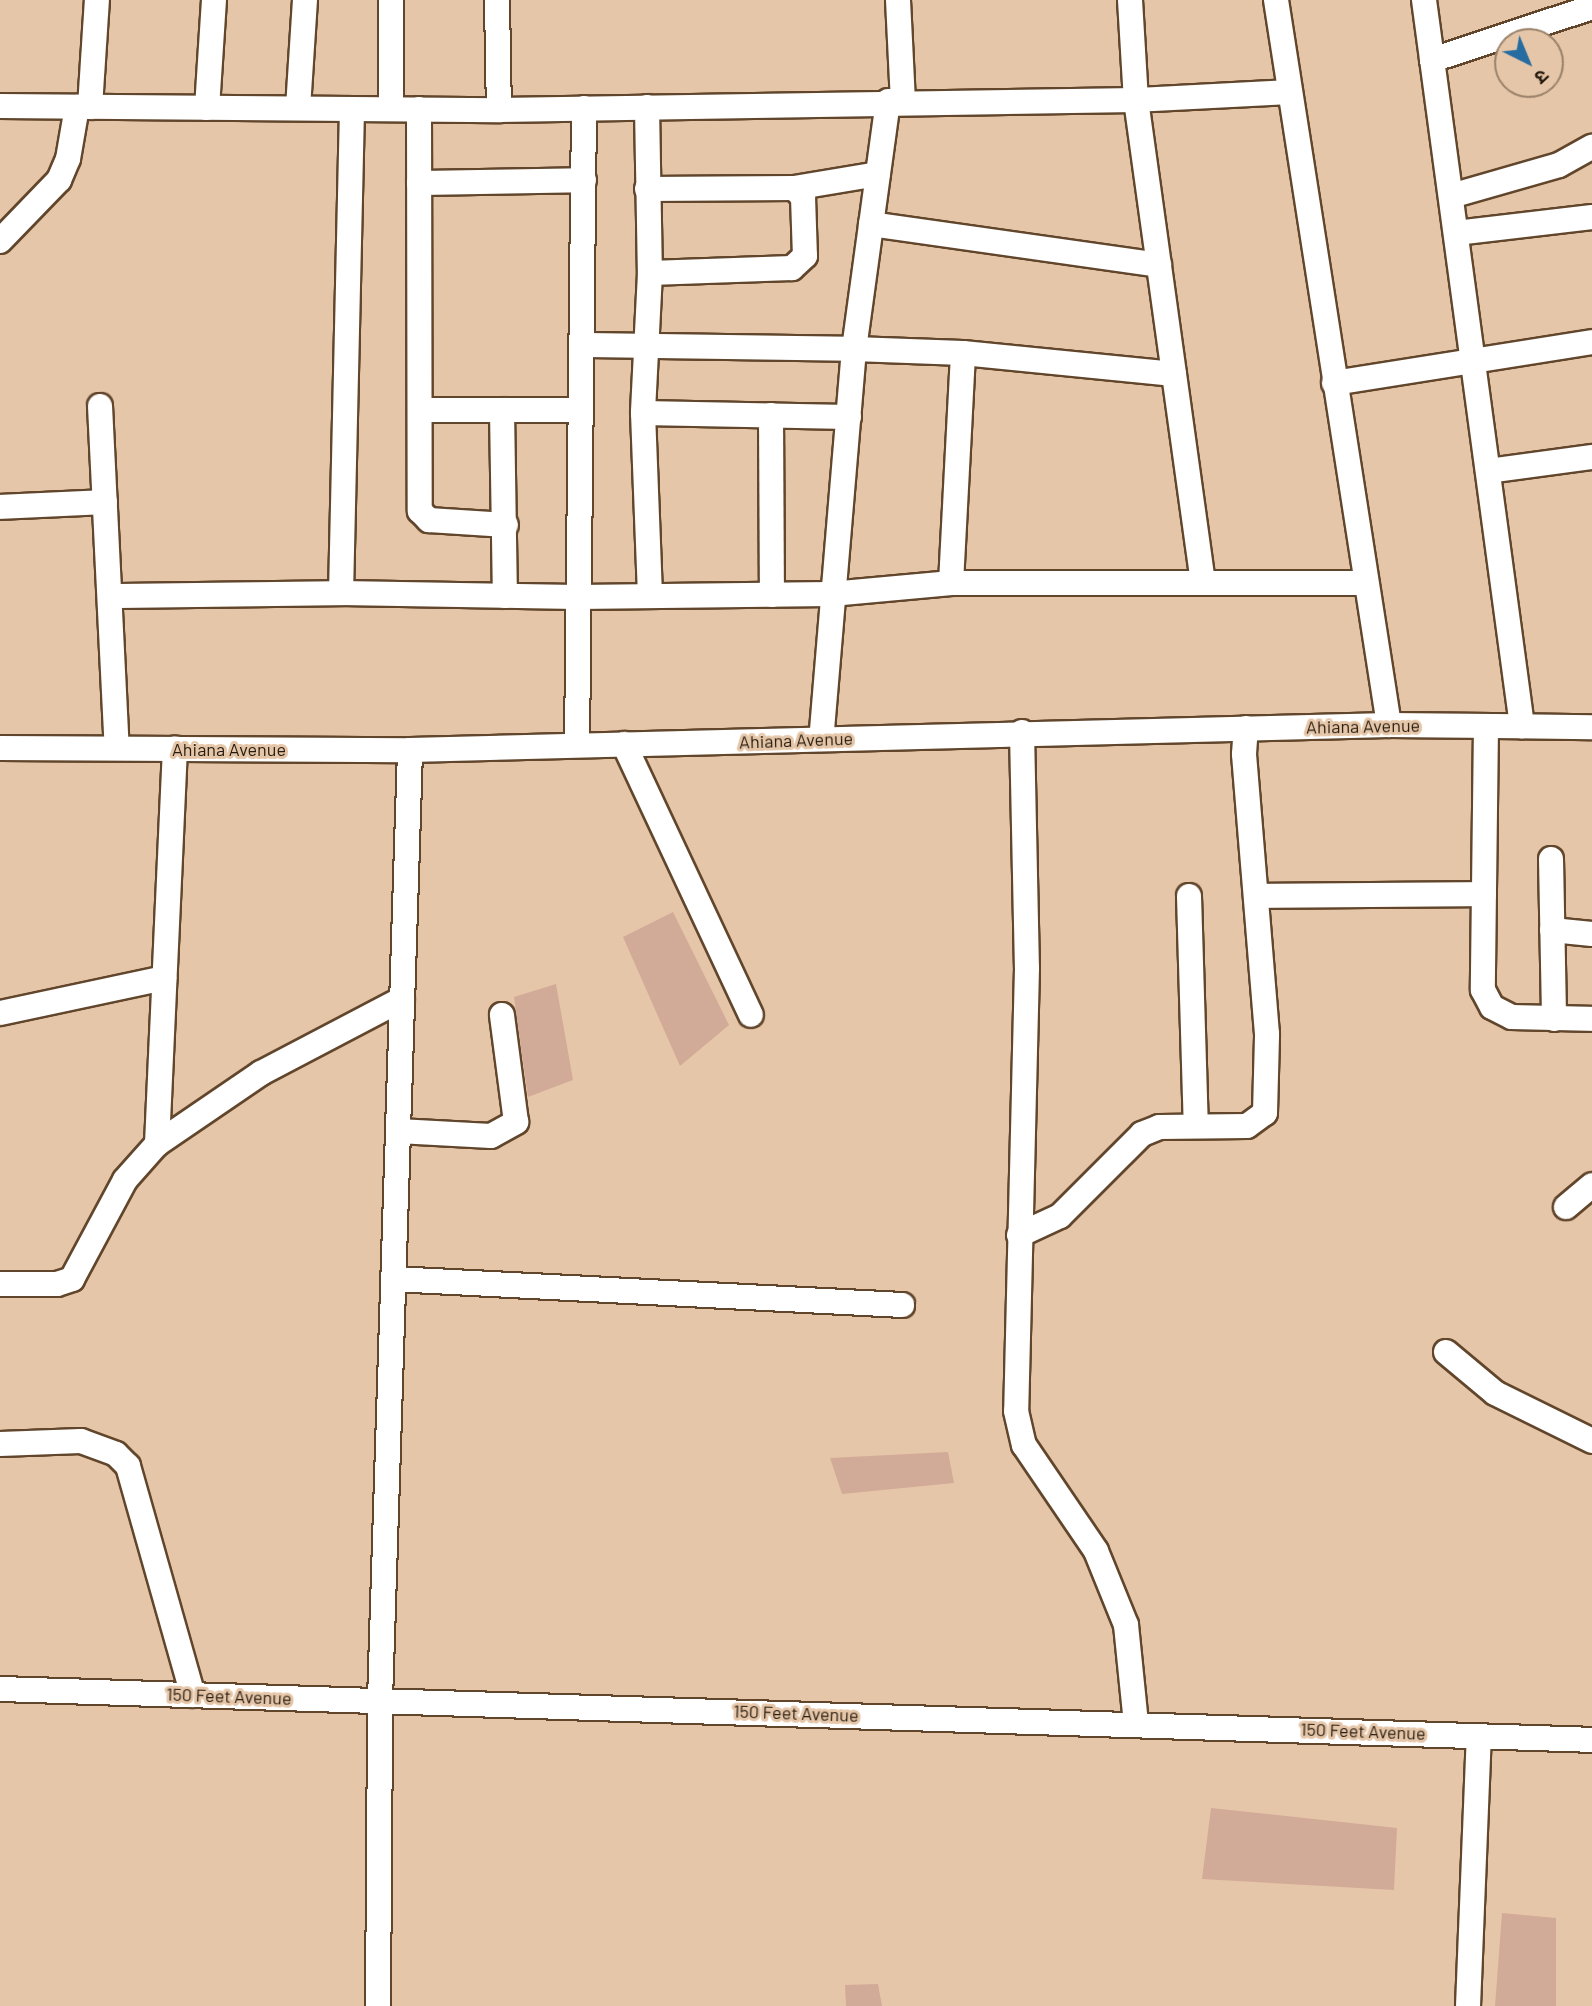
<!DOCTYPE html>
<html>
<head>
<meta charset="utf-8">
<style>
  body { margin:0 }
  #map { position:relative; width:1592px; height:2006px; overflow:hidden; background:#e6c6a8; font-family:Barlow,"Noto Sans Devanagari",sans-serif }
  div>[style] { position:absolute }
  [style*='--x'] { left:calc(var(--x)*1px); top:calc(var(--y)*1px); width:calc(var(--w)*1px); rotate:calc(var(--a)*1deg) }
  .building>* { inset:0; background:#d2aa98 }
  .roads { filter:drop-shadow(2px 0 #61462c) drop-shadow(-2px 0 #61462c) drop-shadow(0 2px #61462c) drop-shadow(0 -2px #61462c) }
  .minor>* { height:24px; margin:-12px; padding:0 12px; transform-origin:12px; border-radius:12px; background:#fff }
  span { translate:-50% -50%; white-space:nowrap; text-align:center; line-height:1.15; -webkit-text-stroke:6px #e6c6a8; paint-order:stroke }
  .street-label { font-size:18px; color:#271c10 }
  .north { position:absolute; left:1494px; top:28px; width:70px; height:70px; box-sizing:border-box; background:#e6c6a8; border:2px solid #9a826b; border-radius:50%; rotate:137deg; font-size:19px; font-weight:700; line-height:28px; text-align:center; color:#271c10 }
  .north::after { content:''; display:block; margin:auto; width:24px; height:32px; background:#266ca0; clip-path:polygon(50% 0,100% 100%,50% 72%,0 100%) }
</style>
</head>
<body>
<div id="map">
  <div class="building">
    <i style="clip-path:polygon(673px 912px,729px 1025px,680px 1066px,623px 937px)"></i>
    <i style="clip-path:polygon(556px 984px,573px 1080px,528px 1097px,514px 997px)"></i>
    <i style="clip-path:polygon(948px 1452px,954px 1483px,842px 1494px,830px 1458px)"></i>
    <i style="clip-path:polygon(1211px 1808px,1397px 1828px,1394px 1890px,1202px 1879px)"></i>
    <i style="clip-path:polygon(1502px 1913px,1556px 1918px,1556px 2006px,1495px 2006px)"></i>
    <i style="clip-path:polygon(878px 1984px,882px 2006px,846px 2006px,845px 1985px)"></i>
  </div>
  <div class="roads">
    <div class="minor">
      <i style="--x:391;--y:0;--w:109;--a:90"></i>
      <i style="--x:497;--y:0;--w:110;--a:89"></i>
      <i style="--x:898;--y:0;--w:101;--a:87.2"></i>
      <i style="--x:1130;--y:0;--w:100;--a:86.6"></i>
      <i style="--x:1136;--y:100;--w:487;--a:82.1"></i>
      <i style="--x:1276;--y:0;--w:734;--a:81.14"></i>
      <i style="--x:1424;--y:0;--w:733;--a:82.31"></i>
      <i style="--x:1432;--y:60;--w:169;--a:-18.3"></i>
      <i style="--x:888;--y:101;--w:250;--a:97.8"></i>
      <i style="--x:854;--y:349;--w:109;--a:2.1"></i>
      <i style="--x:963;--y:353;--w:212;--a:5.7"></i>
      <i style="--x:0;--y:106;--w:499;--a:0.5"></i>
      <i style="--x:499;--y:110;--w:637;--a:-0.9"></i>
      <i style="--x:1136;--y:100;--w:152;--a:-3"></i>
      <i style="--x:90;--y:107;--w:107;--a:-86.3"></i>
      <i style="--x:647;--y:107;--w:166;--a:89"></i>
      <i style="--x:207;--y:108;--w:108;--a:-86.3"></i>
      <i style="--x:298;--y:108;--w:108;--a:-86.3"></i>
      <i style="--x:352;--y:109;--w:484;--a:91.3"></i>
      <i style="--x:341;--y:593;--w:236;--a:1"></i>
      <i style="--x:577;--y:597;--w:254;--a:-0.7"></i>
      <i style="--x:831;--y:594;--w:121;--a:-5.2"></i>
      <i style="--x:951;--y:583;--w:415;--a:0"></i>
      <i style="--x:419;--y:109;--w:402;--a:89.9"></i>
      <i style="--x:420;--y:511;--w:13;--a:45"></i>
      <i style="--x:429;--y:520;--w:77;--a:3.7"></i>
      <i style="--x:419;--y:183;--w:165;--a:-1"></i>
      <i style="--x:794;--y:188;--w:85;--a:-9.5"></i>
      <i style="--x:647;--y:189;--w:147;--a:-0.4"></i>
      <i style="--x:794;--y:188;--w:13;--a:45"></i>
      <i style="--x:803;--y:197;--w:59;--a:88.1"></i>
      <i style="--x:805;--y:256;--w:18;--a:137"></i>
      <i style="--x:792;--y:268;--w:142;--a:178"></i>
      <i style="--x:650;--y:273;--w:140;--a:92.9"></i>
      <i style="--x:643;--y:413;--w:183;--a:87.8"></i>
      <i style="--x:1451;--y:196;--w:112;--a:-16"></i>
      <i style="--x:1559;--y:165;--w:38;--a:-29"></i>
      <i style="--x:871;--y:224;--w:291;--a:8.1"></i>
      <i style="--x:1456;--y:233;--w:137;--a:-6.7"></i>
      <i style="--x:0;--y:241;--w:85;--a:-46"></i>
      <i style="--x:59;--y:180;--w:23;--a:-67"></i>
      <i style="--x:68;--y:159;--w:53;--a:-80.2"></i>
      <i style="--x:582;--y:345;--w:272;--a:0.8"></i>
      <i style="--x:854;--y:349;--w:391;--a:94.8"></i>
      <i style="--x:1334;--y:383;--w:261;--a:-9"></i>
      <i style="--x:100;--y:406;--w:342;--a:87.2"></i>
      <i style="--x:422;--y:410;--w:159;--a:0"></i>
      <i style="--x:502;--y:410;--w:186;--a:89.1"></i>
      <i style="--x:643;--y:413;--w:206;--a:1.1"></i>
      <i style="--x:771;--y:415;--w:180;--a:89.7"></i>
      <i style="--x:1488;--y:471;--w:105;--a:-7.7"></i>
      <i style="--x:0;--y:507;--w:105;--a:-2.7"></i>
      <i style="--x:951;--y:583;--w:230;--a:-87"></i>
      <i style="--x:111;--y:596;--w:230;--a:-0.7"></i>
      <i style="--x:1486;--y:726;--w:264;--a:90.7"></i>
      <i style="--x:1483;--y:990;--w:19;--a:62"></i>
      <i style="--x:1492;--y:1007;--w:22;--a:27"></i>
      <i style="--x:1512;--y:1017;--w:80;--a:1.4"></i>
      <i style="--x:1022;--y:732;--w:236;--a:88.8"></i>
      <i style="--x:1027;--y:968;--w:443;--a:91.4"></i>
      <i style="--x:1016;--y:1411;--w:35;--a:77"></i>
      <i style="--x:1024;--y:1445;--w:128;--a:55.8"></i>
      <i style="--x:1096;--y:1551;--w:80;--a:67.9"></i>
      <i style="--x:1126;--y:1625;--w:100;--a:84.2"></i>
      <i style="--x:624;--y:744;--w:299;--a:64.9"></i>
      <i style="--x:577;--y:745;--w:637;--a:-89.37"></i>
      <i style="--x:0;--y:748;--w:410;--a:0.3"></i>
      <i style="--x:410;--y:750;--w:979;--a:-1.46"></i>
      <i style="--x:1389;--y:725;--w:203;--a:0.6"></i>
      <i style="--x:1551;--y:859;--w:160;--a:88.9"></i>
      <i style="--x:1189;--y:896;--w:230;--a:88.3"></i>
      <i style="--x:1257;--y:896;--w:227;--a:-0.5"></i>
      <i style="--x:1552;--y:930;--w:40;--a:5.7"></i>
      <i style="--x:0;--y:1013;--w:168;--a:-12"></i>
      <i style="--x:398;--y:1131;--w:93;--a:3.1"></i>
      <i style="--x:491;--y:1136;--w:29;--a:-29"></i>
      <i style="--x:516;--y:1122;--w:108;--a:-97.5"></i>
      <i style="--x:157;--y:1144;--w:396;--a:-87.4"></i>
      <i style="--x:1566;--y:1207;--w:34;--a:-40"></i>
      <i style="--x:1019;--y:1235;--w:45;--a:-24.9"></i>
      <i style="--x:1060;--y:1216;--w:116;--a:-45"></i>
      <i style="--x:1142;--y:1134;--w:18;--a:-22"></i>
      <i style="--x:1159;--y:1127;--w:88;--a:-0.7"></i>
      <i style="--x:1247;--y:1126;--w:22;--a:-36"></i>
      <i style="--x:1265;--y:1113;--w:79;--a:-88.5"></i>
      <i style="--x:1267;--y:1034;--w:281;--a:-94.7"></i>
      <i style="--x:1244;--y:754;--w:26;--a:-86"></i>
      <i style="--x:393;--y:1279;--w:510;--a:2.92"></i>
      <i style="--x:0;--y:1284;--w:57;--a:0"></i>
      <i style="--x:57;--y:1284;--w:16;--a:-18"></i>
      <i style="--x:72;--y:1279;--w:112;--a:-61.8"></i>
      <i style="--x:125;--y:1180;--w:48;--a:-48.4"></i>
      <i style="--x:157;--y:1144;--w:126;--a:-34.3"></i>
      <i style="--x:261;--y:1073;--w:159;--a:-27.7"></i>
      <i style="--x:1446;--y:1352;--w:64;--a:39.9"></i>
      <i style="--x:1495;--y:1393;--w:108;--a:26.3"></i>
      <i style="--x:0;--y:1444;--w:81;--a:-2.1"></i>
      <i style="--x:81;--y:1441;--w:37;--a:20"></i>
      <i style="--x:116;--y:1454;--w:17;--a:45"></i>
      <i style="--x:128;--y:1466;--w:238;--a:74.2"></i>
      <i style="--x:0;--y:1689;--w:1593;--a:1.83"></i>
      <i style="--x:378;--y:2006;--w:306;--a:-89.6"></i>
      <i style="--x:380;--y:1700;--w:950;--a:-88.19"></i>
      <i style="--x:1468;--y:2006;--w:270;--a:-87.7"></i>
    </div>
  </div>
  <div class="street-label">
    <span style="left:1363px;top:726px;rotate:-1deg">Ahiana Avenue</span>
    <span style="left:796px;top:740px;rotate:-2deg">Ahiana Avenue</span>
    <span style="left:229px;top:749px">Ahiana Avenue</span>
    <span style="left:229px;top:1696px;rotate:2deg">150 Feet Avenue</span>
    <span style="left:796px;top:1713px;rotate:2deg">150 Feet Avenue</span>
    <span style="left:1363px;top:1731px;rotate:2deg">150 Feet Avenue</span>
  </div>
  <div class="north">उ</div>
</div>
</body>
</html>
